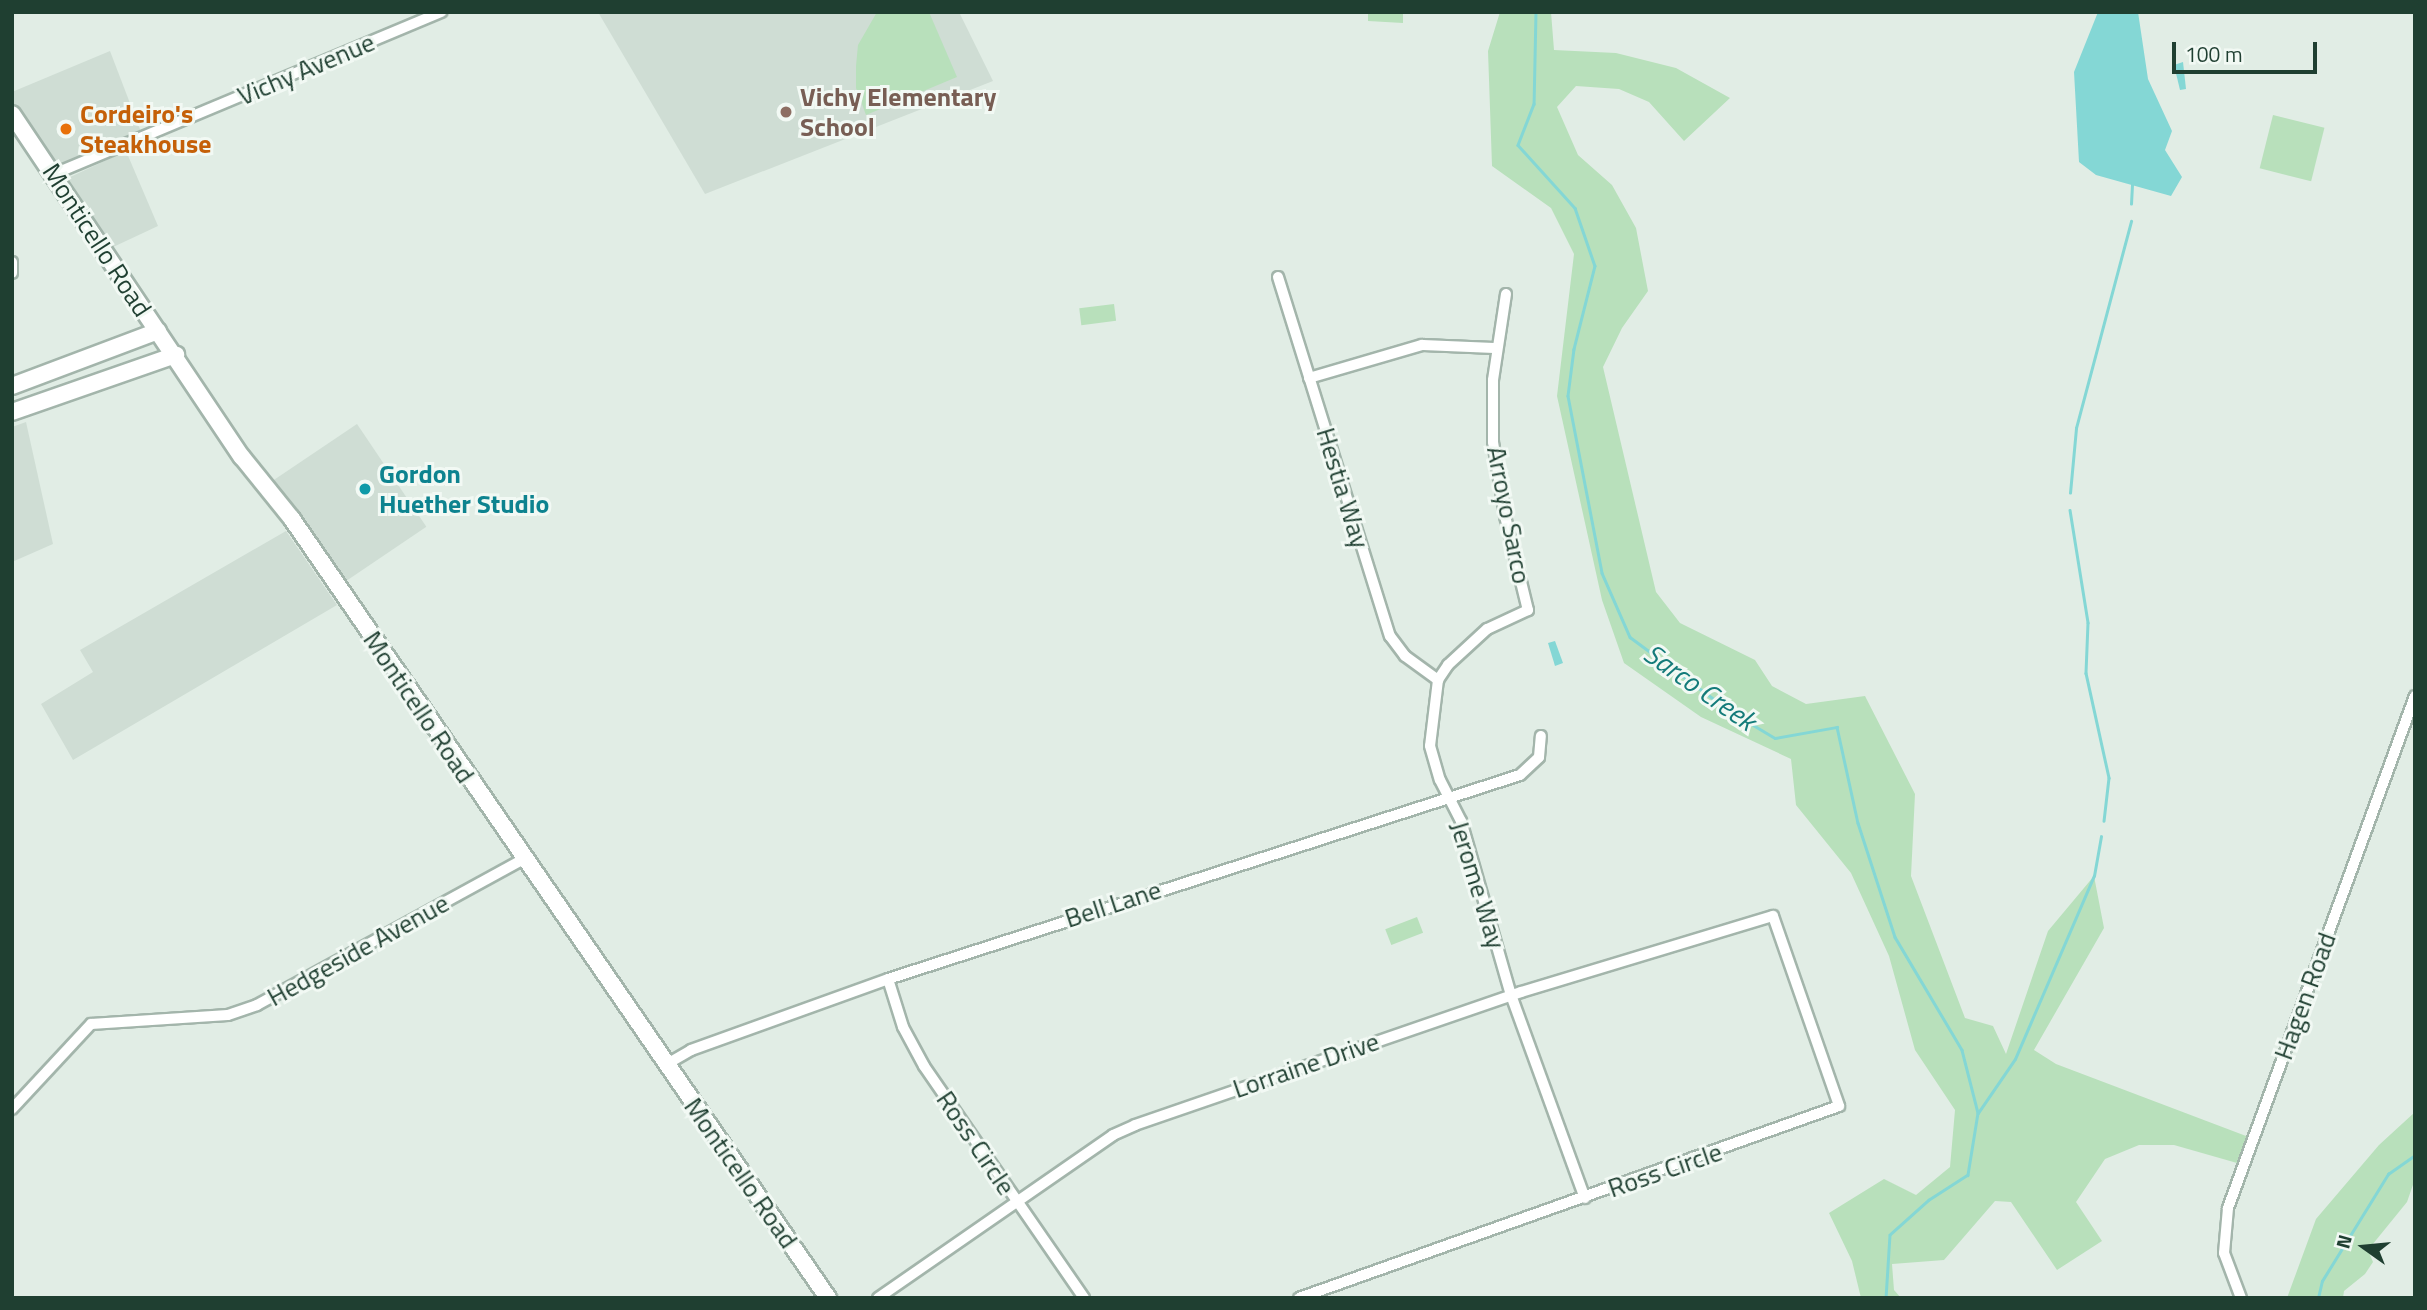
<!DOCTYPE html>
<html>
<head>
<meta charset="utf-8">
<style>
  body { margin:0 }
  #map { position:relative; width:2427px; height:1310px; overflow:hidden; background:#e1ede5; font-family:"Titillium Web",sans-serif }
  div>[style] { position:absolute }
  [style*='--x'] { left:calc(var(--x)*1px); top:calc(var(--y)*1px); width:calc(var(--w)*1px); rotate:calc(var(--a)*1deg) }
  .built>* { inset:0; background:#cfddd4; transform-origin:0 0 }
  .green>* { inset:0; background:#b8e0bb; transform-origin:0 0 }
  .water>* { inset:0; background:#84d7d5 }
  .stream>* { height:2.5px; margin:-1.25px; padding:0 1.25px; transform-origin:1.25px; border-radius:1.25px; background:#84d7d5 }
  .roads { filter:drop-shadow(2px 0 #a3b5ab) drop-shadow(-2px 0 #a3b5ab) drop-shadow(0 2px #a3b5ab) drop-shadow(0 -2px #a3b5ab) }
  .street>* { height:10px; margin:-5px; padding:0 5px; transform-origin:5px; border-radius:5px; background:#fff }
  .secondary>* { height:16px; margin:-8px; padding:0 8px; transform-origin:8px; border-radius:8px; background:#fff }
  .dots>* { width:19px; height:19px; translate:-50% -50%; box-sizing:border-box; border:4px solid #f2f9f4; border-radius:50% }
  span { translate:-50% -50%; white-space:nowrap; text-align:center; line-height:1.15; -webkit-text-stroke:6px #f2f9f4; paint-order:stroke }
  .street-label { font-size:26px; color:#1f3f31 }
  .education-label { font-size:26px; color:#785e54; font-weight:700 }
  .left { translate:0 -50%; text-align:left }
  .food-label { font-size:26px; color:#c56008; font-weight:700 }
  .culture-label { font-size:26px; color:#0d838f; font-weight:700 }
  .water-label { font-size:28px; color:#147b7a; font-style:italic }
  .frame { position:absolute; inset:0; border:14px solid #1f3f31; pointer-events:none }
  .north { position:absolute; left:2329px; top:1212px; width:70px; height:70px; -webkit-text-stroke:5px #f2f9f4; paint-order:stroke; rotate:285deg; font-size:19px; font-weight:700; line-height:28px; text-align:center; color:#1f3f31 }
  .north::after { content:''; display:block; margin:auto; width:24px; height:32px; background:#1f3f31; clip-path:polygon(50% 0,100% 100%,50% 72%,0 100%) }
  .scale { position:absolute; left:2172px; top:42px; width:145px; height:32px; box-sizing:border-box; border:4px solid #1f3f31; border-top:0; padding-left:9px; font-size:21px; line-height:24px; white-space:nowrap; color:#1f3f31; -webkit-text-stroke:5px #f2f9f4; paint-order:stroke }
</style>
</head>
<body>
<div id="map">
  <div class="built">
    <i style="clip-path:polygon(598px 12px,959px 12px,993px 81px,705px 194px)"></i>
    <i style="clip-path:polygon(110px 51px,141px 132px,58px 166px,12px 104px,12px 92px)"></i>
    <i style="clip-path:polygon(126px 151px,158px 226px,111px 248px,68px 178px)"></i>
    <i style="clip-path:polygon(26px 422px,53px 544px,12px 562px,12px 427px)"></i>
    <i style="left:357px;top:424px;width:124px;height:103px;rotate:56deg"></i>
    <i style="clip-path:polygon(286px 531px,337px 605px,73px 760px,41px 704px,93px 672px,80px 650px)"></i>
  </div>
  <div class="green">
    <i style="clip-path:polygon(877px 12px,929px 12px,957px 77px,866px 115px,856px 88px,856px 66px,858px 45px)"></i>
    <i style="clip-path:polygon(1368px 12px,1403px 12px,1403px 23px,1368px 21px)"></i>
    <i style="clip-path:polygon(1500px 12px,1551px 12px,1554px 50px,1616px 53px,1676px 68px,1730px 98px,1684px 141px,1649px 102px,1619px 89px,1576px 86px,1557px 107px,1578px 155px,1612px 185px,1636px 228px,1648px 291px,1622px 328px,1603px 367px,1656px 592px,1680px 623px,1755px 660px,1772px 686px,1806px 704px,1865px 696px,1915px 794px,1911px 876px,1965px 1018px,1993px 1026px,2006px 1054px,2048px 931px,2094px 876px,2104px 928px,2034px 1050px,2056px 1064px,2254px 1139px,2244px 1165px,2174px 1145px,2139px 1145px,2105px 1159px,2076px 1202px,2102px 1241px,2057px 1270px,2011px 1202px,1995px 1201px,1944px 1260px,1892px 1264px,1894px 1290px,1901px 1298px,1861px 1298px,1852px 1261px,1829px 1213px,1884px 1179px,1916px 1195px,1950px 1167px,1955px 1110px,1915px 1050px,1889px 956px,1851px 873px,1796px 805px,1791px 759px,1701px 717px,1624px 663px,1602px 600px,1557px 396px,1574px 254px,1551px 208px,1492px 166px,1488px 51px)"></i>
    <i style="left:2273px;top:115px;width:53px;height:55px;rotate:14deg"></i>
    <i style="left:1114px;top:304px;width:17px;height:35px;rotate:83deg"></i>
    <i style="left:1417px;top:917px;width:17px;height:34px;rotate:69deg"></i>
    <i style="clip-path:polygon(2415px 1112px,2415px 1179px,2407px 1202px,2368px 1250px,2373px 1262px,2365px 1274px,2344px 1291px,2343px 1298px,2287px 1298px,2316px 1219px,2379px 1145px)"></i>
  </div>
  <div class="water">
    <i style="clip-path:polygon(2098px 12px,2138px 12px,2148px 79px,2172px 131px,2165px 150px,2182px 177px,2171px 196px,2096px 175px,2079px 162px,2074px 72px)"></i>
    <i style="clip-path:polygon(2183px 62px,2186px 89px,2180px 90px,2174px 65px)"></i>
    <i style="clip-path:polygon(1555px 641px,1563px 663px,1555px 666px,1548px 643px)"></i>
  </div>
  <div class="stream">
    <i style="--x:1536;--y:12;--w:92;--a:91.2"></i>
    <i style="--x:1534;--y:104;--w:44;--a:111.3"></i>
    <i style="--x:1518;--y:145;--w:85;--a:47.9"></i>
    <i style="--x:1575;--y:208;--w:61;--a:71"></i>
    <i style="--x:1595;--y:266;--w:86;--a:104.2"></i>
    <i style="--x:1574;--y:349;--w:47;--a:97.3"></i>
    <i style="--x:1568;--y:396;--w:180;--a:79.1"></i>
    <i style="--x:1602;--y:573;--w:70;--a:66.4"></i>
    <i style="--x:1630;--y:637;--w:124;--a:36.5"></i>
    <i style="--x:1730;--y:711;--w:52;--a:31"></i>
    <i style="--x:1775;--y:738;--w:63;--a:-10.1"></i>
    <i style="--x:1837;--y:727;--w:98;--a:77.7"></i>
    <i style="--x:1858;--y:823;--w:120;--a:72"></i>
    <i style="--x:1895;--y:937;--w:131;--a:59.3"></i>
    <i style="--x:1962;--y:1050;--w:65;--a:75.7"></i>
    <i style="--x:1978;--y:1113;--w:63;--a:99.2"></i>
    <i style="--x:1968;--y:1175;--w:46;--a:147.3"></i>
    <i style="--x:1929;--y:1200;--w:52;--a:138.1"></i>
    <i style="--x:1890;--y:1235;--w:63;--a:93.6"></i>
    <i style="--x:2131;--y:204;--w:20;--a:-87"></i>
    <i style="--x:2070;--y:493;--w:65;--a:-84.7"></i>
    <i style="--x:2076;--y:428;--w:214;--a:-75.1"></i>
    <i style="--x:2070;--y:510;--w:114;--a:80.9"></i>
    <i style="--x:2088;--y:623;--w:50;--a:92.3"></i>
    <i style="--x:2086;--y:673;--w:107;--a:77.6"></i>
    <i style="--x:2109;--y:778;--w:43;--a:96.6"></i>
    <i style="--x:1978;--y:1113;--w:65;--a:-55.6"></i>
    <i style="--x:2015;--y:1059;--w:199;--a:-66.7"></i>
    <i style="--x:2094;--y:876;--w:40;--a:-80"></i>
    <i style="--x:2318;--y:1298;--w:17;--a:-77"></i>
    <i style="--x:2322;--y:1281;--w:126;--a:-58.3"></i>
    <i style="--x:2388;--y:1174;--w:33;--a:-35"></i>
  </div>
  <div class="roads">
    <div class="street">
      <i style="--x:54;--y:174;--w:420;--a:-22.7"></i>
      <i style="--x:12;--y:262;--w:11;--a:90"></i>
      <i style="--x:1278;--y:277;--w:376;--a:72.7"></i>
      <i style="--x:1390;--y:636;--w:25;--a:53"></i>
      <i style="--x:1405;--y:656;--w:41;--a:36"></i>
      <i style="--x:1506;--y:294;--w:87;--a:98.6"></i>
      <i style="--x:1493;--y:380;--w:62;--a:90"></i>
      <i style="--x:1493;--y:442;--w:75;--a:80.8"></i>
      <i style="--x:1505;--y:516;--w:97;--a:76.3"></i>
      <i style="--x:1528;--y:610;--w:45;--a:155.1"></i>
      <i style="--x:1487;--y:629;--w:53;--a:137.3"></i>
      <i style="--x:1448;--y:665;--w:18;--a:124"></i>
      <i style="--x:1438;--y:680;--w:66;--a:96.9"></i>
      <i style="--x:1430;--y:746;--w:35;--a:74"></i>
      <i style="--x:1440;--y:780;--w:46;--a:62.9"></i>
      <i style="--x:1461;--y:821;--w:181;--a:74"></i>
      <i style="--x:1511;--y:995;--w:216;--a:70"></i>
      <i style="--x:1309;--y:378;--w:118;--a:-16.3"></i>
      <i style="--x:1422;--y:345;--w:73;--a:2.4"></i>
      <i style="--x:888;--y:979;--w:50;--a:72.6"></i>
      <i style="--x:903;--y:1027;--w:44;--a:61.7"></i>
      <i style="--x:924;--y:1066;--w:282;--a:55.4"></i>
      <i style="--x:667;--y:1064;--w:28;--a:-30"></i>
      <i style="--x:691;--y:1050;--w:209;--a:-19.8"></i>
      <i style="--x:888;--y:979;--w:664;--a:-17.89"></i>
      <i style="--x:1520;--y:775;--w:26;--a:-43"></i>
      <i style="--x:1539;--y:757;--w:21;--a:-85"></i>
      <i style="--x:12;--y:1109;--w:116;--a:-47.1"></i>
      <i style="--x:91;--y:1024;--w:137;--a:-3.8"></i>
      <i style="--x:228;--y:1015;--w:31;--a:-19"></i>
      <i style="--x:257;--y:1005;--w:304;--a:-28.7"></i>
      <i style="--x:878;--y:1298;--w:286;--a:-34.7"></i>
      <i style="--x:1113;--y:1135;--w:24;--a:-24"></i>
      <i style="--x:1135;--y:1125;--w:408;--a:-19"></i>
      <i style="--x:1521;--y:992;--w:263;--a:-16.8"></i>
      <i style="--x:1773;--y:916;--w:201;--a:70.8"></i>
      <i style="--x:1839;--y:1106;--w:573;--a:160.43"></i>
      <i style="--x:2241;--y:1298;--w:48;--a:-110.7"></i>
      <i style="--x:2224;--y:1253;--w:45;--a:-84.9"></i>
      <i style="--x:2228;--y:1208;--w:545;--a:-69.94"></i>
    </div>
    <div class="secondary">
      <i style="--x:12;--y:114;--w:413;--a:56.2"></i>
      <i style="--x:242;--y:457;--w:80;--a:51.1"></i>
      <i style="--x:292;--y:519;--w:946;--a:55.47"></i>
      <i style="--x:12;--y:386;--w:156;--a:-20.6"></i>
      <i style="--x:12;--y:412;--w:174;--a:-19.2"></i>
    </div>
  </div>
  <div class="dots">
    <i style="left:786px;top:112px;background:#8d6e63"></i>
    <i style="left:66px;top:129px;background:#e8710a"></i>
    <i style="left:365px;top:489px;background:#0f9aa8"></i>
  </div>
  <div class="street-label">
    <span style="left:306px;top:69px;rotate:-23deg">Vichy Avenue</span>
    <span style="left:97px;top:240px;rotate:57deg">Monticello Road</span>
    <span style="left:1343px;top:488px;rotate:73deg">Hestia Way</span>
    <span style="left:1509px;top:515px;rotate:79deg">Arroyo Sarco</span>
    <span style="left:419px;top:707px;rotate:56deg">Monticello Road</span>
    <span style="left:1478px;top:885px;rotate:73deg">Jerome Way</span>
    <span style="left:1113px;top:904px;rotate:-18deg">Bell Lane</span>
    <span style="left:358px;top:950px;rotate:-29deg">Hedgeside Avenue</span>
    <span style="left:2305px;top:996px;rotate:-70deg">Hagen Road</span>
    <span style="left:1306px;top:1065px;rotate:-19deg">Lorraine Drive</span>
    <span style="left:976px;top:1143px;rotate:56deg">Ross Circle</span>
    <span style="left:1665px;top:1170px;rotate:-19deg">Ross Circle</span>
    <span style="left:741px;top:1173px;rotate:55deg">Monticello Road</span>
  </div>
  <div class="education-label">
    <span class="left" style="left:800px;top:112px">Vichy Elementary<br>School</span>
  </div>
  <div class="food-label">
    <span class="left" style="left:80px;top:129px">Cordeiro's<br>Steakhouse</span>
  </div>
  <div class="culture-label">
    <span class="left" style="left:379px;top:489px">Gordon<br>Huether Studio</span>
  </div>
  <div class="water-label">
    <span style="left:1700px;top:687px;rotate:35deg">Sarco Creek</span>
  </div>
  <div class="frame"></div>
  <div class="north">N</div>
  <div class="scale">100 m</div>
</div>
</body>
</html>
